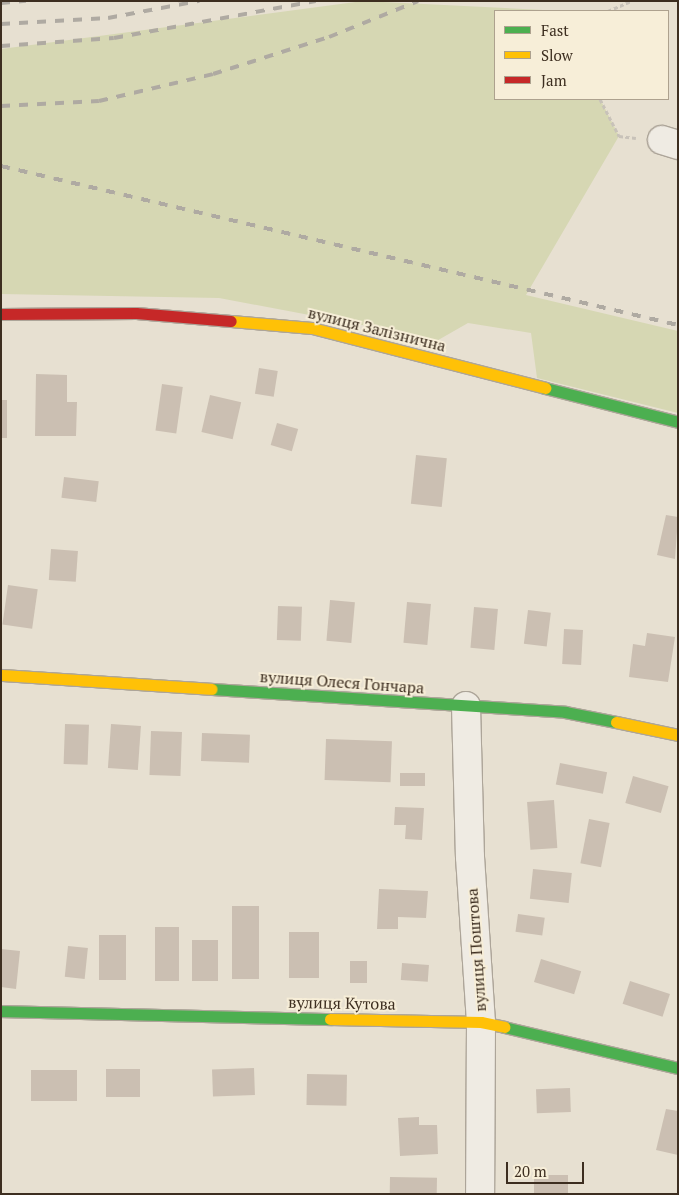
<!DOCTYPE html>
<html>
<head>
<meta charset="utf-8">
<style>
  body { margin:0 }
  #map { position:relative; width:679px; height:1195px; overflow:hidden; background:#e7e0d1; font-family:"PT Serif",serif }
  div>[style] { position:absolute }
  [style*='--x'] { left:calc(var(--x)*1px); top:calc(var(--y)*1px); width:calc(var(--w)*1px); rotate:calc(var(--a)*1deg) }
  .green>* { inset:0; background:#d6d7b3 }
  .building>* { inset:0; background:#cbbfb2; transform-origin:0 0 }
  .path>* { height:3px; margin-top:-1.5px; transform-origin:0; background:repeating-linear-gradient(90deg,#c8c2b9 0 4px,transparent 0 6.5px) }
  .roads { filter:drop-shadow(1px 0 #ada599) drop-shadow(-1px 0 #ada599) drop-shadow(0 1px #ada599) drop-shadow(0 -1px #ada599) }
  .street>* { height:28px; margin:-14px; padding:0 14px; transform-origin:14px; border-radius:14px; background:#efebe3 }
  .fast>* { height:11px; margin:-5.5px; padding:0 5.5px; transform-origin:5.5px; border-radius:5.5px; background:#4caf50 }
  .slow>* { height:11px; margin:-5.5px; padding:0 5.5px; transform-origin:5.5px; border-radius:5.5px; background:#ffc107 }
  .jam>* { height:11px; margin:-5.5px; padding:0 5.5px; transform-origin:5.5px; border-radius:5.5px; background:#c62828 }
  .rail>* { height:4px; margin-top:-2px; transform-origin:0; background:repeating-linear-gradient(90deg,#afaaa2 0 9px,transparent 0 18px) }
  span { translate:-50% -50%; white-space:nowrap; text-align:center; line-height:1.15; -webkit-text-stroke:4px #f7eed8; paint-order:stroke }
  .street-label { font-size:16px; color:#3d2e20 }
  .frame { position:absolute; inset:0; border:2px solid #3d2e20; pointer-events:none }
  .legend { position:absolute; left:494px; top:10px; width:175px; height:90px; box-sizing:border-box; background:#f7eed8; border:1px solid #ada18e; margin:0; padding:6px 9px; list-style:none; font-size:15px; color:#3d2e20 }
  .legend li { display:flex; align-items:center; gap:10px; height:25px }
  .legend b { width:25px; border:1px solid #ada18e }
  .scale { position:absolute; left:506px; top:1162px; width:78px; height:22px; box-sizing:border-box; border:2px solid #3d2e20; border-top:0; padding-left:6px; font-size:15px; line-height:18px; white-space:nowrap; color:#3d2e20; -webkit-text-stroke:4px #f7eed8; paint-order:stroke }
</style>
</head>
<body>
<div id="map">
  <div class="green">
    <i style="clip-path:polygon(363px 1px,563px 11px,495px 11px,495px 99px,600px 99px,619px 136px,526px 295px,678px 331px,678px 413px,537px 378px,531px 333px,468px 323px,426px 347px,378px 328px,219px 298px,1px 294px,1px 49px)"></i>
  </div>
  <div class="building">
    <i style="left:259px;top:368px;width:19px;height:26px;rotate:9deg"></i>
    <i style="clip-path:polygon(36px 374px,67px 375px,67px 402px,77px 402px,76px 436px,35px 436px)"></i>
    <i style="left:162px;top:384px;width:21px;height:47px;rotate:8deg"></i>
    <i style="left:210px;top:395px;width:32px;height:38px;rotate:13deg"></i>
    <i style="left:1px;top:400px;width:6px;height:38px"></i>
    <i style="left:277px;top:423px;width:22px;height:23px;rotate:16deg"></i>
    <i style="left:416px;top:455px;width:31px;height:49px;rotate:6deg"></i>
    <i style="left:64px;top:477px;width:35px;height:21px;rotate:7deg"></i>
    <i style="clip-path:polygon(666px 515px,678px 517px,675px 559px,657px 555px)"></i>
    <i style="left:51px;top:549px;width:27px;height:31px;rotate:4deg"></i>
    <i style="left:8px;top:585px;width:30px;height:40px;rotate:8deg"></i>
    <i style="left:330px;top:600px;width:25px;height:41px;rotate:5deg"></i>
    <i style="left:407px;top:602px;width:24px;height:41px;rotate:5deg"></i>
    <i style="left:278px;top:606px;width:24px;height:34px;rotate:2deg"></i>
    <i style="left:474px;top:607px;width:24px;height:41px;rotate:5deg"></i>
    <i style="left:528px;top:610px;width:23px;height:34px;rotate:7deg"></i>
    <i style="left:564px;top:629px;width:19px;height:35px;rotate:3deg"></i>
    <i style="clip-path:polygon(647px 633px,675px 637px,668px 682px,629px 677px,633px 644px,645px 646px)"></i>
    <i style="left:65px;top:724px;width:24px;height:40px;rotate:2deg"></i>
    <i style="left:111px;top:724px;width:30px;height:44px;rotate:4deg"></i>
    <i style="left:151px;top:731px;width:31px;height:44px;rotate:2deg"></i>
    <i style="left:202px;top:733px;width:48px;height:28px;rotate:2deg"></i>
    <i style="left:326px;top:739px;width:66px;height:41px;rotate:2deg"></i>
    <i style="left:560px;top:763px;width:48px;height:22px;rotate:11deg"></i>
    <i style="left:400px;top:773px;width:25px;height:13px"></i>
    <i style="left:633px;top:776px;width:37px;height:28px;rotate:16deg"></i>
    <i style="left:554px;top:800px;width:48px;height:27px;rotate:86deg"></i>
    <i style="clip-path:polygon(395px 807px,424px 808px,422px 840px,405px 839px,406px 825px,394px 825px)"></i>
    <i style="left:589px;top:819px;width:21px;height:45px;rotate:11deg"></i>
    <i style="left:533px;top:869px;width:39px;height:30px;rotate:6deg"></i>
    <i style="clip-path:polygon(379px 889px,428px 891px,426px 918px,398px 917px,398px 929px,377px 929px)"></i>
    <i style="left:232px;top:906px;width:27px;height:73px"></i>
    <i style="left:518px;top:914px;width:27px;height:18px;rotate:8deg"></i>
    <i style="left:155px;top:927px;width:24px;height:54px"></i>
    <i style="left:289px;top:932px;width:30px;height:46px"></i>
    <i style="left:99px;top:935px;width:27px;height:45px"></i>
    <i style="left:192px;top:940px;width:26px;height:41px"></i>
    <i style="left:68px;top:946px;width:20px;height:31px;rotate:6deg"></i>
    <i style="clip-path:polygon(1px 949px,20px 951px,16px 989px,1px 987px)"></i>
    <i style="left:541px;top:959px;width:42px;height:24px;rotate:17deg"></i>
    <i style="left:350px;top:961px;width:17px;height:22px"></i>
    <i style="left:402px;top:963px;width:27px;height:17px;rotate:4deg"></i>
    <i style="left:630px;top:981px;width:42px;height:24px;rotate:18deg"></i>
    <i style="left:254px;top:1068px;width:27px;height:42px;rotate:88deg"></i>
    <i style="left:140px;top:1069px;width:28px;height:34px;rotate:90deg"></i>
    <i style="left:77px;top:1070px;width:31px;height:46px;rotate:90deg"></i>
    <i style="left:307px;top:1074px;width:40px;height:31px;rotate:1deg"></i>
    <i style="left:570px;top:1088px;width:24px;height:34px;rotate:88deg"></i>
    <i style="clip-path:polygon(666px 1109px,678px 1111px,678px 1155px,656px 1150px)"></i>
    <i style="clip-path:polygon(419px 1117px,419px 1125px,437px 1125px,438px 1154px,400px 1156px,398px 1118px)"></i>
    <i style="left:534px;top:1175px;width:34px;height:19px"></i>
    <i style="left:390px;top:1177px;width:47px;height:17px;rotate:1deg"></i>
  </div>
  <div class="path">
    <i style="--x:608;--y:11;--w:25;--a:-23"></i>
    <i style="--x:600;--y:99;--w:42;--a:62.8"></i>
    <i style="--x:619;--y:136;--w:17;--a:7"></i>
  </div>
  <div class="roads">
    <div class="street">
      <i style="--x:662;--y:140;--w:17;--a:17"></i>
      <i style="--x:466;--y:706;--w:151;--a:88.5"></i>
      <i style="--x:470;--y:857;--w:165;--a:86.2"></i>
      <i style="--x:481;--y:1022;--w:172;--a:90.3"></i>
    </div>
    <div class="fast">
      <i style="--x:545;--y:388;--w:137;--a:14.3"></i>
      <i style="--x:212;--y:689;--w:354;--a:3.7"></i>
      <i style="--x:565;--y:712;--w:52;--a:11.1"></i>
      <i style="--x:1;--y:1011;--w:329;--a:1.4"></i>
      <i style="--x:504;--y:1027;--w:179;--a:13.3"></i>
    </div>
    <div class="slow">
      <i style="--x:231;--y:321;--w:81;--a:4.9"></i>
      <i style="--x:312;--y:328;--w:241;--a:14.4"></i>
      <i style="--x:1;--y:675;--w:211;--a:3.8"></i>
      <i style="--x:616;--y:722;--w:63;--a:11.8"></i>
      <i style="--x:330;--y:1019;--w:151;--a:1.1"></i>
      <i style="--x:481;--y:1022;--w:24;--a:12"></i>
    </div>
    <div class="jam">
      <i style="--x:1;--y:314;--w:135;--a:-0.4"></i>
      <i style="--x:136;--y:313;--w:95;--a:4.8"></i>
    </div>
  </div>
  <div class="rail">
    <i style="--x:1;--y:3;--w:25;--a:-5"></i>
    <i style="--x:1;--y:24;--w:107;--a:-3.2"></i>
    <i style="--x:108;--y:18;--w:93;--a:-10.6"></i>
    <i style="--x:1;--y:46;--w:113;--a:-4"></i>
    <i style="--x:114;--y:38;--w:205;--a:-10.4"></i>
    <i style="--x:1;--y:106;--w:98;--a:-2.9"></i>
    <i style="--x:99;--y:101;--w:117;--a:-13.3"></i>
    <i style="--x:213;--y:74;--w:122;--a:-17.7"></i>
    <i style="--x:329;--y:37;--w:96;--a:-22"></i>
    <i style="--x:1;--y:166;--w:695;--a:13.22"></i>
  </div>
  <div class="street-label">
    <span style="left:377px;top:329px;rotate:14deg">вулиця Залізнична</span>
    <span style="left:342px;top:682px;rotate:4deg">вулиця Олеся Гончара</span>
    <span style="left:476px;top:950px;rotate:-94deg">вулиця Поштова</span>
    <span style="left:342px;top:1003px;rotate:1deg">вулиця Кутова</span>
  </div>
  <div class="frame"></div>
  <ul class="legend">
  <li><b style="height:6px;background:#4caf50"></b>Fast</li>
  <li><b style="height:6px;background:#ffc107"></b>Slow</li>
  <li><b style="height:6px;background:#c62828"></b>Jam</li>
  </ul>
  <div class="scale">20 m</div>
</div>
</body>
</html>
